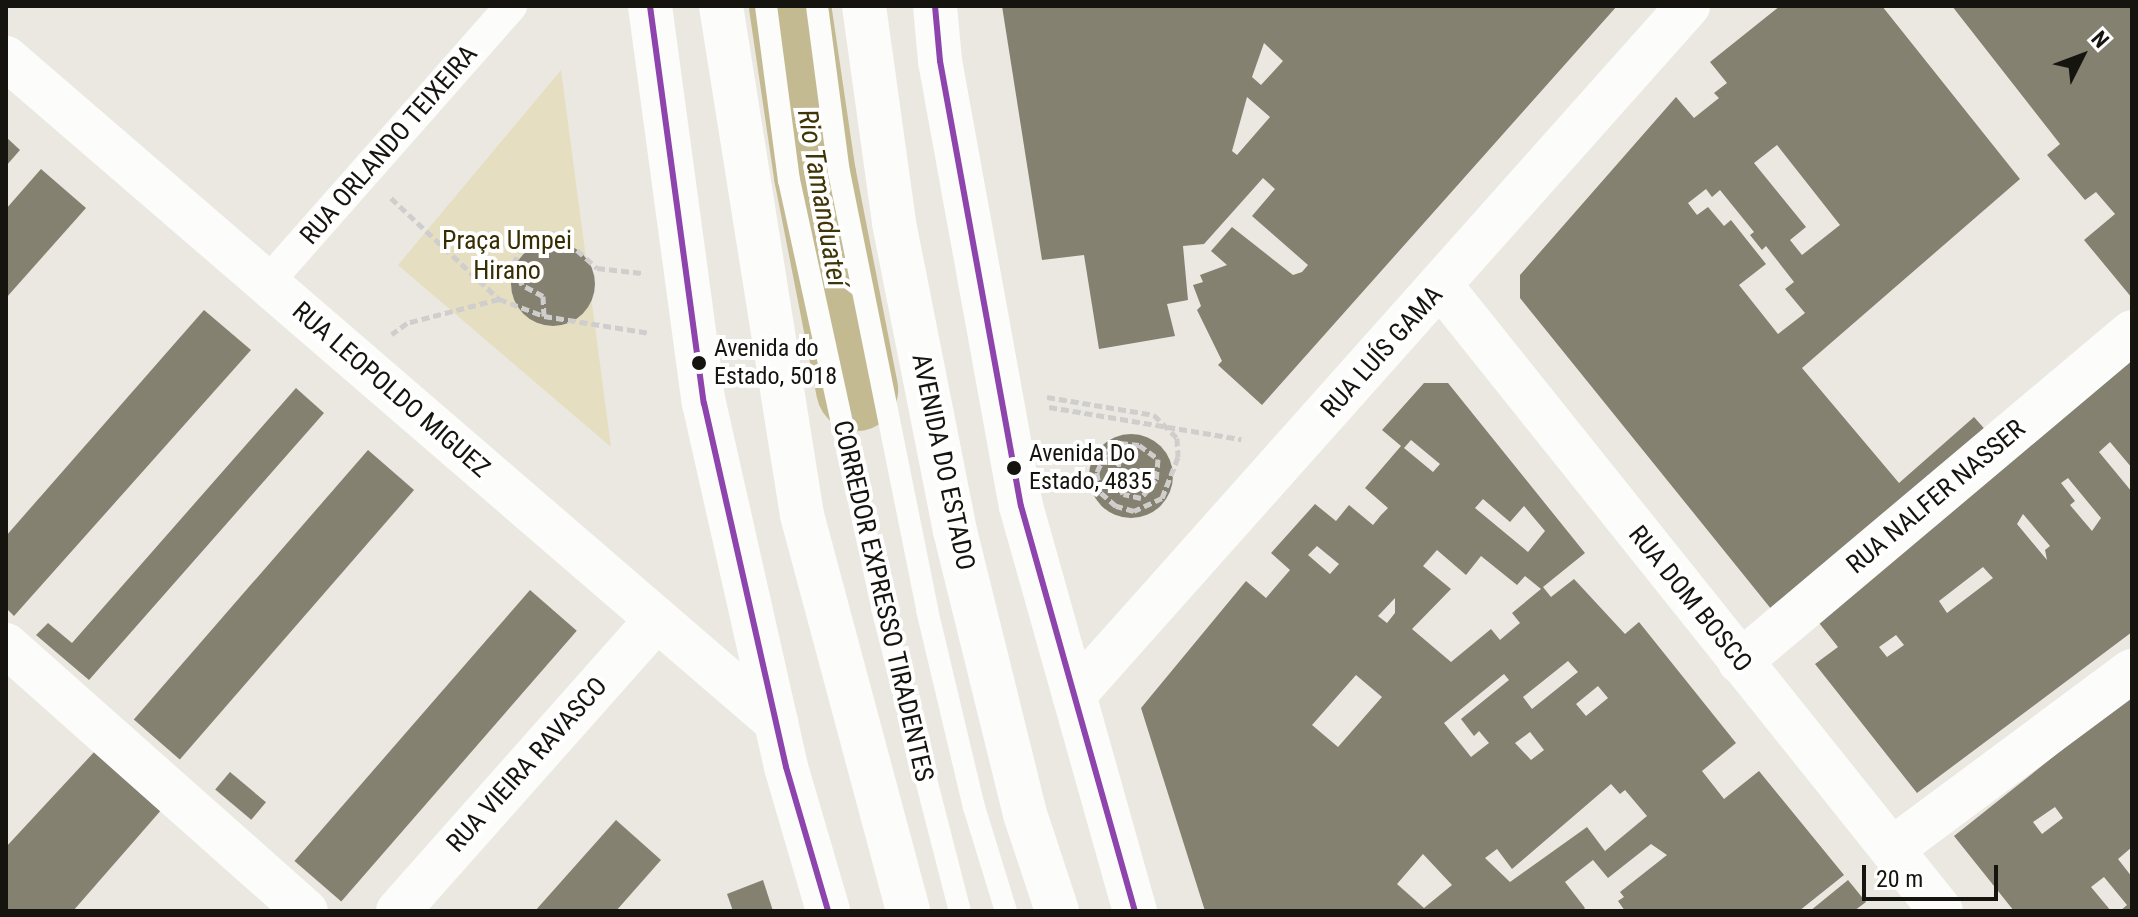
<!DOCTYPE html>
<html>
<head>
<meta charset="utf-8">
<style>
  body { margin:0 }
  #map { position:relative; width:2138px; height:917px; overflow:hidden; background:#eae8e0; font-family:"Roboto Condensed",sans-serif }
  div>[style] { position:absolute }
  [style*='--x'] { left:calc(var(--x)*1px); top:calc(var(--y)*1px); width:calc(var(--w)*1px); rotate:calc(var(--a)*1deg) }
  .green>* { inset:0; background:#e6dec1 }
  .river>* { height:82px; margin:-41px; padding:0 41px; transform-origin:41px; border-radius:41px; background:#c4ba92 }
  .building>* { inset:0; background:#848171; transform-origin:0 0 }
  .round { border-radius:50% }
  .path>* { height:5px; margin-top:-2.5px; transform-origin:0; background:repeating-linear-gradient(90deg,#cfcecc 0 8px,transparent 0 12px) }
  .service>* { height:22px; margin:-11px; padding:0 11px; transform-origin:11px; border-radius:11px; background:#fcfcfa }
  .pedestrian>* { height:32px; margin:-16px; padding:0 16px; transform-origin:16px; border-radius:16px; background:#fcfcfa }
  .minor>* { height:44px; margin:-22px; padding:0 22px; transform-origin:22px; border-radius:22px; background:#fcfcfa }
  .secondary>* { height:44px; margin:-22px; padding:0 22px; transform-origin:22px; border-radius:22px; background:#fcfcfa }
  .primary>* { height:44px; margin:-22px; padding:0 22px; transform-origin:22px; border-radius:22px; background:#fcfcfa }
  .trunk>* { height:44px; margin:-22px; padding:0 22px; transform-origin:22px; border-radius:22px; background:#fcfcfa }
  .bus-1>* { height:6px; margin:-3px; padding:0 3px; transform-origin:3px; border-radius:3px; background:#8e44ad }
  .dots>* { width:22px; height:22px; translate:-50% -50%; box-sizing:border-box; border:4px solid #fff; border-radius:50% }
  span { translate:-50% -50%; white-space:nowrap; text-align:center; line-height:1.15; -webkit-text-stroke:8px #fff; paint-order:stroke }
  .bus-label { font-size:24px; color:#15140e }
  .left { translate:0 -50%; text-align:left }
  .street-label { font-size:26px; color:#15140e }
  .park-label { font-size:26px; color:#372d00 }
  .water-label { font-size:28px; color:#3f3506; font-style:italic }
  .frame { position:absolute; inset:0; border:8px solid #15140e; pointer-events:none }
  .north { position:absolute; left:2042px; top:16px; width:80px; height:80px; -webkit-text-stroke:6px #fff; paint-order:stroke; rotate:48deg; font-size:22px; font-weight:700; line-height:32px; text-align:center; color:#15140e }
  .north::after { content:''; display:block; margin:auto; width:28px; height:36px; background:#15140e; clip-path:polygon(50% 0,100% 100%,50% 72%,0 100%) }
  .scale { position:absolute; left:1862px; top:865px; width:136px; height:36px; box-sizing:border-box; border:4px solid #15140e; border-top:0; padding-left:10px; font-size:24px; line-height:28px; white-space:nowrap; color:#15140e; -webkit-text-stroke:6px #fff; paint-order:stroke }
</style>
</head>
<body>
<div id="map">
  <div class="green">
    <i style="clip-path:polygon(561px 70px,611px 447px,398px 265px)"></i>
  </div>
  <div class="river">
    <i style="--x:790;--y:6;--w:171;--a:81.6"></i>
    <i style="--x:815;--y:175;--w:219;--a:78.9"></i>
  </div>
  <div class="building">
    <i style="clip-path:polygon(evenodd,1002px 6px,1617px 6px,1262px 405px,1218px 365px,1222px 361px,1197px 310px,1201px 306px,1193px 285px,1203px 282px,1200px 275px,1227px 265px,1211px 251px,1232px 227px,1293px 275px,1302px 272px,1308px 265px,1252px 216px,1275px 189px,1263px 178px,1204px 244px,1183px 246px,1188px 300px,1167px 304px,1175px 336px,1099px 349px,1084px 255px,1042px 260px,1002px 6px,1264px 43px,1283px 61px,1261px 85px,1252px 77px,1264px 43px,1002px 6px,1247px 97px,1270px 117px,1237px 155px,1232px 151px,1247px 97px)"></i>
    <i style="clip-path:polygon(evenodd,1780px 6px,1882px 6px,2020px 179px,1802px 368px,1899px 483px,1974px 417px,1990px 435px,1776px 615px,1520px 298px,1520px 275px,1676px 97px,1694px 118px,1719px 98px,1714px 93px,1727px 83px,1710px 62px,1780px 6px,1777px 145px,1840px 225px,1802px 255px,1790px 240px,1806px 227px,1754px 163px,1777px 145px,1780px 6px,1706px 189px,1712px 197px,1720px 190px,1754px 232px,1750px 235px,1762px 250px,1766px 246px,1794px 282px,1785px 289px,1805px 313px,1778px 334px,1739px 285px,1766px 264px,1731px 220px,1724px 226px,1708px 207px,1697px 215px,1688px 203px,1706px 189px)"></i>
    <i style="clip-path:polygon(1952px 6px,2132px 6px,2132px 298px,2084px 240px,2115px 214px,2096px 192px,2085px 200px,2047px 155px,2060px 144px)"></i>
    <i style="clip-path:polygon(6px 137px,20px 150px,6px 166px)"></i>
    <i style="clip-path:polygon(41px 169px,86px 208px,6px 298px,6px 209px)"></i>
    <i class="round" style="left:511px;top:242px;width:84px;height:84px"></i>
    <i style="clip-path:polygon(204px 310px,251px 350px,14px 616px,6px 608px,6px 536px)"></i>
    <i style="clip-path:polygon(evenodd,2132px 346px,2132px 468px,2110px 442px,2099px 452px,2132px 492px,2132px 632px,1917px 793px,1815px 664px,1838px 647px,1812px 614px,2132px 346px,2068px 478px,2101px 518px,2092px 531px,2070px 505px,2075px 501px,2061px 483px,2068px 478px,2132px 346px,2023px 514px,2050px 546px,2045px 550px,2047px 560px,2017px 524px,2023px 514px,2132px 346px,1983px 567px,1993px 578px,1947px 613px,1939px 601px,1983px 567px,2132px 346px,1896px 635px,1904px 645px,1887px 657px,1879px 647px,1896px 635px)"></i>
    <i style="clip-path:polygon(evenodd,1424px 383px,1448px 383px,1585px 553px,1543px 587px,1551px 597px,1574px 579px,1625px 634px,1639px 622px,1736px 743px,1702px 771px,1724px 799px,1759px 771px,1844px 875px,1799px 911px,1625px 911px,1618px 901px,1624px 897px,1620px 892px,1667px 855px,1651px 844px,1608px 878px,1593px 860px,1565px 882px,1585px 908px,1582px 911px,1205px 911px,1141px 708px,1246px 581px,1266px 598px,1290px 570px,1271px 553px,1315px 504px,1336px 521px,1349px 505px,1373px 525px,1381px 515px,1388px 508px,1365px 488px,1401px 446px,1382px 430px,1424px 383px,1411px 440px,1440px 464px,1433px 472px,1404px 448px,1411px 440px,1424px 383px,1483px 499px,1510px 522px,1524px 506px,1545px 531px,1528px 552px,1475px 508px,1483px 499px,1424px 383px,1317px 546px,1339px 564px,1330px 574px,1308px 555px,1317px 546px,1424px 383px,1437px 550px,1466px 575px,1481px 556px,1517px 585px,1525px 576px,1541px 589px,1512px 613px,1520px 623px,1500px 640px,1491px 629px,1451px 662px,1412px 629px,1451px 589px,1423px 566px,1437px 550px,1424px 383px,1395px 598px,1395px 613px,1387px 623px,1378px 616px,1395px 598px,1424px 383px,1568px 661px,1578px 672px,1532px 709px,1523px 697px,1568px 661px,1424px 383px,1504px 674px,1509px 680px,1461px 719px,1474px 736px,1479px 731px,1489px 743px,1471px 757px,1444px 723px,1504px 674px,1424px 383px,1356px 675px,1382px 697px,1338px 747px,1312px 725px,1356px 675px,1424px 383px,1598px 686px,1608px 698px,1586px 716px,1576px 704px,1598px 686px,1424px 383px,1530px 732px,1544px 750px,1531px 760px,1515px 743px,1530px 732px,1424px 383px,1611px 784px,1620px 794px,1625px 790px,1647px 816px,1605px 851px,1587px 827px,1510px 882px,1485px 858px,1497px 849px,1512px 869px,1611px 784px,1424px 383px,1423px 854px,1452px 885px,1424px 908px,1397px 884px,1423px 854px)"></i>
    <i style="clip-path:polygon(296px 388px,324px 413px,89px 680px,36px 635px,48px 623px,72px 643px)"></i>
    <i class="round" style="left:1089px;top:434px;width:84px;height:84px"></i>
    <i style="left:368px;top:450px;width:61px;height:357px;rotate:41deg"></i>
    <i style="left:530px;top:590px;width:62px;height:359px;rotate:41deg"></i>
    <i style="clip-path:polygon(evenodd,2132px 694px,2132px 847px,2118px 859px,2132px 877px,2132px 911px,2120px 911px,2127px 905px,2104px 877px,2091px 887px,2111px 911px,2014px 911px,1954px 836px,2132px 694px,2055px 807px,2063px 818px,2042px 834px,2033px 822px,2055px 807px)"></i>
    <i style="clip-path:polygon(96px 750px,163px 808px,73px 911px,6px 911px,6px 847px)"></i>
    <i style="left:230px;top:772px;width:47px;height:23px;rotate:40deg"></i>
    <i style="clip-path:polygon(616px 820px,661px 860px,616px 911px,535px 911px)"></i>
    <i style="clip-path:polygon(763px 880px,773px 911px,733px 911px,727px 894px)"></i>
    <i style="clip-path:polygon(1848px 880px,1866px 902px,1854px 911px,1810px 911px)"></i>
  </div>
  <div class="path">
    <i style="--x:391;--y:198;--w:148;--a:43.1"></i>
    <i style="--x:499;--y:299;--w:95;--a:165.4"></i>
    <i style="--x:407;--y:323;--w:19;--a:144"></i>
    <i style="--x:499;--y:299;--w:48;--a:20.7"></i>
    <i style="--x:544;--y:316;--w:107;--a:9.1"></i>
    <i style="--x:544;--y:316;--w:20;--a:-93"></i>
    <i style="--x:543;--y:296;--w:24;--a:-152"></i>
    <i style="--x:522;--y:285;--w:22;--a:-111"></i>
    <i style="--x:514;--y:264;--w:23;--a:-70"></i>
    <i style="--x:522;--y:242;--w:19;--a:-32"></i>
    <i style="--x:538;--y:232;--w:21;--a:5"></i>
    <i style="--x:559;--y:234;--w:51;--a:41.8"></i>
    <i style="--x:597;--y:268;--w:45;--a:6.3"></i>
    <i style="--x:1047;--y:397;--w:109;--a:9.5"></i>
    <i style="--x:1154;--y:415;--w:33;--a:45"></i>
    <i style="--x:1177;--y:438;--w:19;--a:87"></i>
    <i style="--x:1178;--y:457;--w:44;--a:111.3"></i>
    <i style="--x:1162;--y:498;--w:31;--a:155"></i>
    <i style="--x:1134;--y:511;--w:19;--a:-164"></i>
    <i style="--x:1116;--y:506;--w:21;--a:-139"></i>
    <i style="--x:1100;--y:492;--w:20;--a:-99"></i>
    <i style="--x:1097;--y:472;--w:23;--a:-65"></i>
    <i style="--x:1107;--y:451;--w:15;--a:-32"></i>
    <i style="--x:1120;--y:443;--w:19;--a:6"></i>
    <i style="--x:1139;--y:445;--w:24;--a:36"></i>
    <i style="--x:1158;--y:459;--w:21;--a:95"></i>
    <i style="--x:1156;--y:480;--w:23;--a:130"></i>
    <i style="--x:1141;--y:498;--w:18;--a:-167"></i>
    <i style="--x:1123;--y:494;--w:17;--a:-114"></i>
    <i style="--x:1116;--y:478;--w:21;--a:-79"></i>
    <i style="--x:1049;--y:407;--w:195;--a:9.5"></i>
  </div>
  <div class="service">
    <i style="--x:766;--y:6;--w:176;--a:82.5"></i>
    <i style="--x:789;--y:180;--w:438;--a:77.7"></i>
    <i style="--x:882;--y:608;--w:313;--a:75.6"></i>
    <i style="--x:817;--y:6;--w:167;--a:82.5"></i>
    <i style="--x:839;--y:172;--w:447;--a:78.6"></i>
    <i style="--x:927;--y:610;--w:203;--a:76.6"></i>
    <i style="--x:974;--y:807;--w:109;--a:72.9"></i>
  </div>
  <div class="pedestrian">
    <i style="--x:267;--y:283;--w:369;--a:-48.6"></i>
  </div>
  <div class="minor">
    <i style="--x:1441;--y:286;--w:800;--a:51.34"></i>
    <i style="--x:6;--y:645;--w:401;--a:41.6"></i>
    <i style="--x:1740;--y:662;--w:512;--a:-40.09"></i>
    <i style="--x:1074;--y:695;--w:923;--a:-48.29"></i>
    <i style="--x:1892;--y:849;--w:299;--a:-36.6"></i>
    <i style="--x:398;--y:911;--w:390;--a:-48.4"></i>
  </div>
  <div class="secondary">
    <i style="--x:6;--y:58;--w:1017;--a:40.77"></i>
  </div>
  <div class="primary">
    <i style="--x:650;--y:6;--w:401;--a:82.3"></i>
    <i style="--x:704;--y:403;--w:373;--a:77.3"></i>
    <i style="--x:786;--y:767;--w:150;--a:73.7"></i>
    <i style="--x:935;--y:6;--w:55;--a:84.8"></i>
    <i style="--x:940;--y:61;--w:452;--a:79.7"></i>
    <i style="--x:1021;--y:506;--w:421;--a:74.3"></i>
  </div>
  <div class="trunk">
    <i style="--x:721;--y:6;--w:515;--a:80.96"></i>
    <i style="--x:802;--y:515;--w:410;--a:75"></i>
    <i style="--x:864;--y:6;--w:219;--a:82.1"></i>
    <i style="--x:894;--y:223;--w:314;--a:78.8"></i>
    <i style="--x:955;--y:531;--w:292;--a:76.1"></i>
    <i style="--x:1025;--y:814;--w:102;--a:71.7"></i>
  </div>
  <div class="bus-1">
    <i style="--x:650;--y:6;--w:401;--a:82.3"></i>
    <i style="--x:704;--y:403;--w:373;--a:77.3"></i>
    <i style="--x:786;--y:767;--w:150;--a:73.7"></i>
    <i style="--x:935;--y:6;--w:55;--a:84.8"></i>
    <i style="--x:940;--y:61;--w:452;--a:79.7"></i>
    <i style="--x:1021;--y:506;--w:421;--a:74.3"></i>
  </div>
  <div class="dots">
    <i style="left:699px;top:363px;background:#15140e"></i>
    <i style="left:1014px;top:468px;background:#15140e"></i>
  </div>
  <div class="bus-label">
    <span class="left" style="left:714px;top:363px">Avenida do<br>Estado, 5018</span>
    <span class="left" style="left:1029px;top:468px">Avenida Do<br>Estado, 4835</span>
  </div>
  <div class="street-label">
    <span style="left:389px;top:145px;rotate:-49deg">RUA ORLANDO TEIXEIRA</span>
    <span style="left:1382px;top:352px;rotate:-48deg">RUA LUÍS GAMA</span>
    <span style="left:391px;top:390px;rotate:41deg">RUA LEOPOLDO MIGUEZ</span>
    <span style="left:943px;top:462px;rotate:78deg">AVENIDA DO ESTADO</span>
    <span style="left:1936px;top:497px;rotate:-40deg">RUA NALFER NASSER</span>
    <span style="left:1690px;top:599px;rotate:51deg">RUA DOM BOSCO</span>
    <span style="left:883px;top:601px;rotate:77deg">CORREDOR EXPRESSO TIRADENTES</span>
    <span style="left:527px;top:765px;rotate:-48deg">RUA VIEIRA RAVASCO</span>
  </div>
  <div class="park-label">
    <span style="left:507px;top:256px">Praça Umpei<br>Hirano</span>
  </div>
  <div class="water-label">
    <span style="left:822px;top:198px;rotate:80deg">Rio Tamanduateí</span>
  </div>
  <div class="frame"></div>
  <div class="north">N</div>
  <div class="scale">20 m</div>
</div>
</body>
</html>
